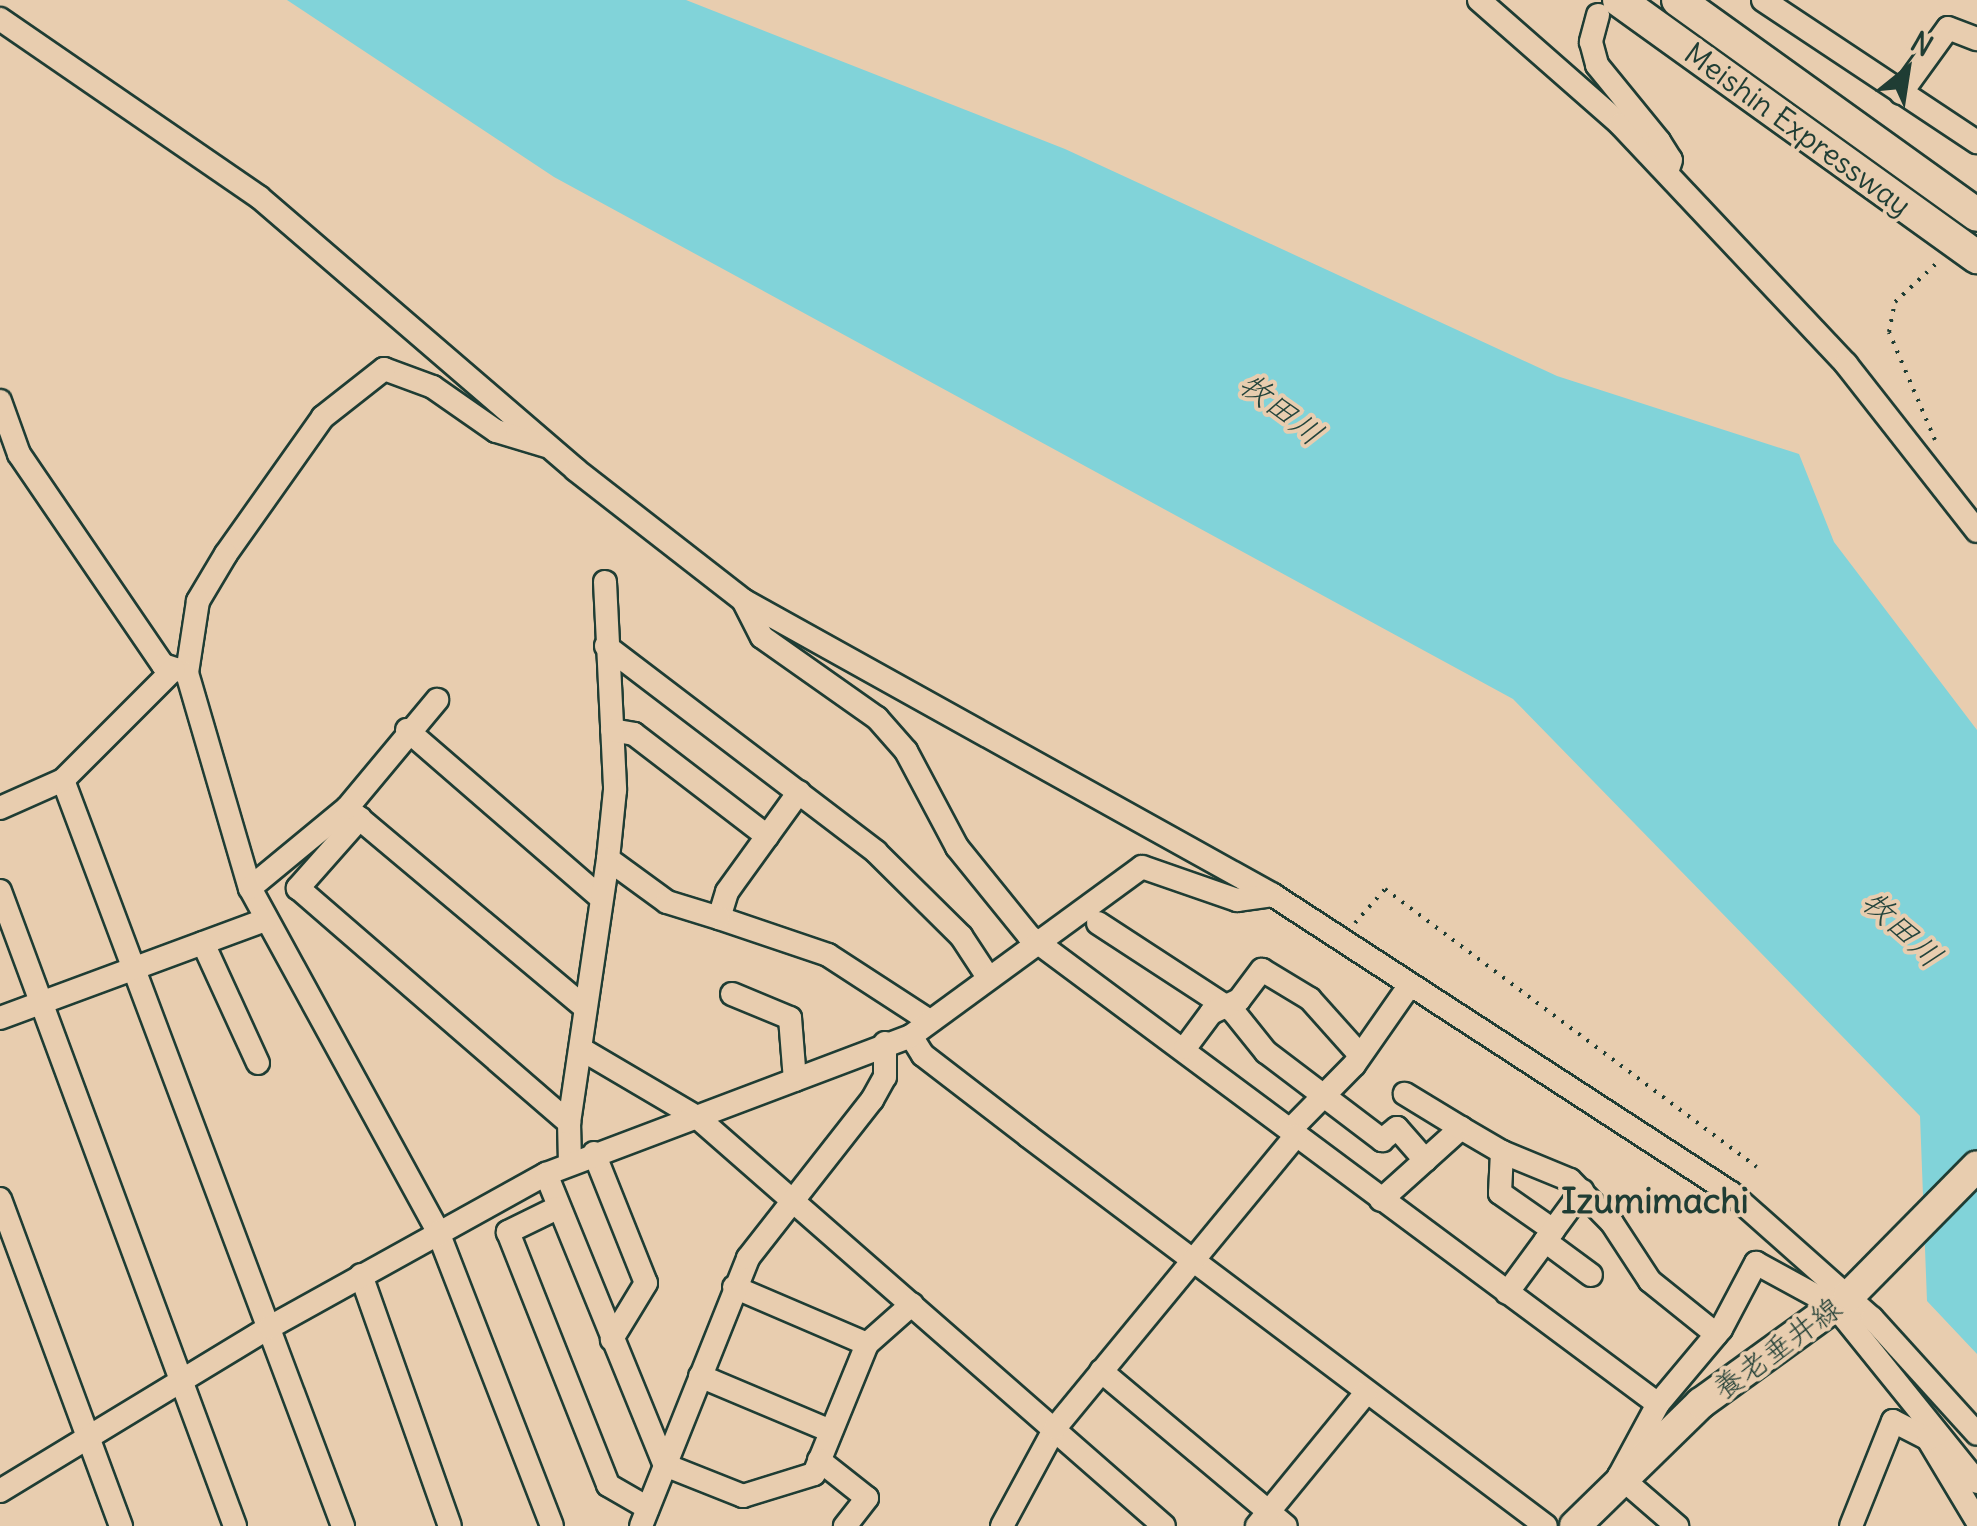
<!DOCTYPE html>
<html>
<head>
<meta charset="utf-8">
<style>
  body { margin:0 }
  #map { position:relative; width:1977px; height:1526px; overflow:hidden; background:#e8cdaf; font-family:Delius,"Klee One",sans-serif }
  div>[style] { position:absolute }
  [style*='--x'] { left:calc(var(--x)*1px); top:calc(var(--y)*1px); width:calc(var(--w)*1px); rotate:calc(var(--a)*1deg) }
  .water>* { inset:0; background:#81d3d9 }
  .path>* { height:4px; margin-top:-2px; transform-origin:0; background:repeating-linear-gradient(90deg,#1f3d34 0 2.5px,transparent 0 10.5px) }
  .roads { filter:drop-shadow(2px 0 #1f3d34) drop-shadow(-2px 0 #1f3d34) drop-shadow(0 2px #1f3d34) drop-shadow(0 -2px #1f3d34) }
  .minor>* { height:22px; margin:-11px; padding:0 11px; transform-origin:11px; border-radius:11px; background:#e8cdaf }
  .major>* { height:30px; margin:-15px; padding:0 15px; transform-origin:15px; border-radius:15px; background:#e8cdaf }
  .highway>* { height:32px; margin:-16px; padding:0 16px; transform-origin:16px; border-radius:16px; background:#e8cdaf }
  span { translate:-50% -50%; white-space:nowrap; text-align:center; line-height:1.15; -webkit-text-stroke:8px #e8cdaf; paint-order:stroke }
  .street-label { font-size:30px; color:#1f3d34 }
  .water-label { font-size:32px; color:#24443c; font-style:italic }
  .quarter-label { font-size:35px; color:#1f3d34; font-weight:700 }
  .north { position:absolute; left:1857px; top:20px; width:100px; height:100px; -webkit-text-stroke:8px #e8cdaf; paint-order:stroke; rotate:30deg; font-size:28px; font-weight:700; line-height:40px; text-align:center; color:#1f3d34 }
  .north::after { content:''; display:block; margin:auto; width:35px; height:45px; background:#1f3d34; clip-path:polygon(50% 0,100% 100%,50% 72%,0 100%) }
</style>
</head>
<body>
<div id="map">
  <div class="water">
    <i style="clip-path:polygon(287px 0,686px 0,1065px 149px,1557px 376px,1799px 454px,1834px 542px,1977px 730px,1977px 1354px,1927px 1301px,1920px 1116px,1513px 699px,554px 177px)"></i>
  </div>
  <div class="path">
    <i style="--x:1935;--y:440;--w:117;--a:-113.1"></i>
    <i style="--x:1889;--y:332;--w:31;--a:-79"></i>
    <i style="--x:1895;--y:302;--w:62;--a:-43"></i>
    <i style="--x:1355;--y:923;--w:45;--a:-48.6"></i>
    <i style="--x:1385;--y:889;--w:464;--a:36.8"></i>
  </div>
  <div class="roads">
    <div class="minor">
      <i style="--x:1479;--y:0;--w:188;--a:41.3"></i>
      <i style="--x:1620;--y:124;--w:330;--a:46.7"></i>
      <i style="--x:1846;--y:364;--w:212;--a:51.9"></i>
      <i style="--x:1763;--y:0;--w:257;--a:33.6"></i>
      <i style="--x:1598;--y:15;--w:28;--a:105"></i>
      <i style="--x:1591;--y:42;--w:24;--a:75"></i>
      <i style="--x:1597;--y:65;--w:98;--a:50.8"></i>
      <i style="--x:1659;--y:141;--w:22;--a:58"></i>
      <i style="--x:1671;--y:160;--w:13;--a:108"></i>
      <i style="--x:0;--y:19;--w:314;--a:34.5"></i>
      <i style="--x:259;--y:197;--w:418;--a:40.7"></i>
      <i style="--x:576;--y:470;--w:212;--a:37.9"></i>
      <i style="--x:743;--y:600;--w:607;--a:29.1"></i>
      <i style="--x:1273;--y:895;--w:546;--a:33.05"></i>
      <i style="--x:1731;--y:1193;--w:188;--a:41.6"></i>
      <i style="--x:1872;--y:1318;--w:156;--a:47.8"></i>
      <i style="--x:1901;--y:93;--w:80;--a:-54.1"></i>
      <i style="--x:1948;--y:28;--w:31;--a:21"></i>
      <i style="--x:0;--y:401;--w:56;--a:70.3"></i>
      <i style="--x:19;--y:454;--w:255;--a:55.7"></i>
      <i style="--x:163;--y:665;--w:25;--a:18"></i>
      <i style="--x:546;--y:446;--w:52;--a:-163.3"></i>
      <i style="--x:496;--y:431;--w:77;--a:-145.1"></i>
      <i style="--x:433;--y:387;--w:52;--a:-159.8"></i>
      <i style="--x:384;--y:369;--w:78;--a:141.8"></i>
      <i style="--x:323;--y:417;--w:168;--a:125.3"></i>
      <i style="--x:226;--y:554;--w:55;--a:120.8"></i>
      <i style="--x:198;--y:601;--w:73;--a:98.7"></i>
      <i style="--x:187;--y:673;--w:224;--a:73.7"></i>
      <i style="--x:250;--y:888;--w:392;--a:61.3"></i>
      <i style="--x:438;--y:1232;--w:315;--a:68.8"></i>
      <i style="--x:605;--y:582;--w:208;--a:87.2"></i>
      <i style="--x:615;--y:790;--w:69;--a:95.8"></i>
      <i style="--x:744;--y:602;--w:39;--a:63"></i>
      <i style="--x:762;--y:637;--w:141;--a:35.2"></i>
      <i style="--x:877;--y:718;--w:44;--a:48.7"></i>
      <i style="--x:906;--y:751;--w:109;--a:62"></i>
      <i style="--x:957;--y:847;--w:114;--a:51"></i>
      <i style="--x:1029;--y:936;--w:784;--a:36.65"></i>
      <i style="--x:1658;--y:1404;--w:82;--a:118.4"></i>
      <i style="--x:1619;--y:1476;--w:77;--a:40.8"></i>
      <i style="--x:606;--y:646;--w:340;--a:37.3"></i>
      <i style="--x:876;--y:852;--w:120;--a:44.7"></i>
      <i style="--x:961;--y:936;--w:45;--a:56.7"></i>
      <i style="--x:407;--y:730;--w:257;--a:40.9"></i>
      <i style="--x:612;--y:730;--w:22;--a:10"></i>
      <i style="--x:634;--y:734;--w:168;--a:37.5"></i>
      <i style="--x:63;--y:780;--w:797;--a:69.43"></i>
      <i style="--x:799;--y:792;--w:123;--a:125.8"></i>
      <i style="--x:727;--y:892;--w:27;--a:107"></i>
      <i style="--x:719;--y:918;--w:115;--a:18.7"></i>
      <i style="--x:828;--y:955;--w:116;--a:33"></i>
      <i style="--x:0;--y:808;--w:69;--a:-24"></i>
      <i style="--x:63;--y:780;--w:157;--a:-45"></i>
      <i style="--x:347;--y:808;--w:311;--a:40"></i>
      <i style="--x:360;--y:818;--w:94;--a:131.5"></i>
      <i style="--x:298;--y:888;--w:359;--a:40.9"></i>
      <i style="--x:250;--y:888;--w:126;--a:-39.5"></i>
      <i style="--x:347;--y:808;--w:141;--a:-50.2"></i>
      <i style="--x:0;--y:891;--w:677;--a:69.69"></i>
      <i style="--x:1098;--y:923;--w:161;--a:33.1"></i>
      <i style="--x:1233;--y:1011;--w:53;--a:51.2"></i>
      <i style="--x:1266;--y:1052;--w:146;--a:37.2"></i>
      <i style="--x:1382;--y:1140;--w:19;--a:-39"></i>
      <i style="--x:1397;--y:1128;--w:43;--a:48.8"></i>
      <i style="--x:203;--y:943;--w:132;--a:65.4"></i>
      <i style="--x:732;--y:994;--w:63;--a:22.5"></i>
      <i style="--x:790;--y:1018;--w:62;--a:85.4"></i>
      <i style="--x:0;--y:1018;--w:283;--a:-20.3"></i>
      <i style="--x:911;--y:1036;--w:22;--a:58"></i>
      <i style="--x:923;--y:1055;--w:133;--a:37.6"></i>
      <i style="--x:1028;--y:1136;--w:648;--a:36.98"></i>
      <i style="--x:1185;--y:1048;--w:44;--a:-53.4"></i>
      <i style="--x:1211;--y:1013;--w:31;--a:-25"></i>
      <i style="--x:1239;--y:1000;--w:38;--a:-53"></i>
      <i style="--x:1262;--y:970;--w:56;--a:31.1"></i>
      <i style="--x:1310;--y:999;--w:75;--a:48.2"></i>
      <i style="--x:581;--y:1049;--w:136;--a:30.5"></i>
      <i style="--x:698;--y:1118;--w:619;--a:41.2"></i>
      <i style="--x:1461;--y:1128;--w:48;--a:30.3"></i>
      <i style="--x:1502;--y:1152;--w:41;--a:92.8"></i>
      <i style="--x:1500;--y:1193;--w:65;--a:34.9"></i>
      <i style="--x:1291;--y:1129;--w:90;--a:-45.5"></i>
      <i style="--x:1354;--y:1065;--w:93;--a:-55.1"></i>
      <i style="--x:1502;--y:1152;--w:74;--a:22.4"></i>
      <i style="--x:1570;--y:1180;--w:60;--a:45.7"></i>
      <i style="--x:1612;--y:1223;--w:69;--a:56.8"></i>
      <i style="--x:1650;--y:1281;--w:85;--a:38.8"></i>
      <i style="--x:594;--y:1153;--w:140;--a:68.2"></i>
      <i style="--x:646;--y:1283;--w:66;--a:121.3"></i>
      <i style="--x:570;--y:1163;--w:40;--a:-91.4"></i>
      <i style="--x:569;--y:1123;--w:267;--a:-81.6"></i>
      <i style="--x:608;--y:859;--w:73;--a:36.1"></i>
      <i style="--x:667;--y:902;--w:54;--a:17.1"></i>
      <i style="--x:546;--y:1174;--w:314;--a:67.8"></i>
      <i style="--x:665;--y:1465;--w:84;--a:21.7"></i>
      <i style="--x:743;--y:1496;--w:74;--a:-17.2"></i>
      <i style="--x:814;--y:1474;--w:140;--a:-67.8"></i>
      <i style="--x:867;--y:1344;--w:60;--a:-41.6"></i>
      <i style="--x:0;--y:1199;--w:349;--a:69.7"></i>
      <i style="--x:1381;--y:1200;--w:108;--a:-42"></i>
      <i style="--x:1461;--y:1128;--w:66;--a:-148.7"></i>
      <i style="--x:557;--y:1208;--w:55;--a:153.9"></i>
      <i style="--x:508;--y:1232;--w:272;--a:68.4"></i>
      <i style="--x:608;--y:1485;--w:46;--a:29.9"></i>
      <i style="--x:1545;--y:1241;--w:57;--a:36.5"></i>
      <i style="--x:361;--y:1275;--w:266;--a:70.5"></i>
      <i style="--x:734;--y:1287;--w:145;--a:23.2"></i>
      <i style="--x:1507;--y:1293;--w:127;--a:-53.7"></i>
      <i style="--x:1101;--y:1371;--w:241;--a:40"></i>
      <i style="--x:700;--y:1376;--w:142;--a:22.8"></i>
      <i style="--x:1658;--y:1404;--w:98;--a:-50"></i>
      <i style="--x:1721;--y:1329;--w:75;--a:-62.1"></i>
      <i style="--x:1756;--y:1263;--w:90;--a:28.6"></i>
      <i style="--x:1835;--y:1306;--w:226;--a:51.1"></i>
      <i style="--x:1928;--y:1439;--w:96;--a:59.1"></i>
      <i style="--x:819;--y:1460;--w:61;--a:38.4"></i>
      <i style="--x:867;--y:1498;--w:36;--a:128"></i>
      <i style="--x:0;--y:1491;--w:316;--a:-31.3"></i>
      <i style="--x:270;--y:1327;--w:316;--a:-29"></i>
      <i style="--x:546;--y:1174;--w:390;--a:-20.7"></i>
      <i style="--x:911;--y:1036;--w:286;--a:-36.2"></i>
      <i style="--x:1142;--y:867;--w:101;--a:19.2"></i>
      <i style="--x:1237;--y:900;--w:36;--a:-8"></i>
      <i style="--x:641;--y:1526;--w:289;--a:-68.2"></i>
      <i style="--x:748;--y:1258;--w:201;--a:-51.9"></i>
      <i style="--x:872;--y:1100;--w:26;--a:-61"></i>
      <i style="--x:885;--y:1077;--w:34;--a:-90"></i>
      <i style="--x:1002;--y:1526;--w:111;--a:-61.6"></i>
      <i style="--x:1055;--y:1428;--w:379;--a:-50.5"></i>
      <i style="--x:1257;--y:1526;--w:171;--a:-50.7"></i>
      <i style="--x:1851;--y:1526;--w:113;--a:-68.2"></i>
      <i style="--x:1893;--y:1421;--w:39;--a:27"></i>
      <i style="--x:1928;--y:1439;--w:10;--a:-29"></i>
    </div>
    <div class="major">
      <i style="--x:1575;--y:1526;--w:176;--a:-44.3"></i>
      <i style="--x:1701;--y:1403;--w:183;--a:-35.9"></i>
      <i style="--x:1849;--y:1296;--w:182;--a:-45.4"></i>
    </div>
    <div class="highway">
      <i style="--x:1619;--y:0;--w:441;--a:35.7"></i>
      <i style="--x:1678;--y:0;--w:368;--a:35.7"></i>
    </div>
  </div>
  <div class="street-label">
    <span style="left:1798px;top:129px;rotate:36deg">Meishin Expressway</span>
    <span style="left:1777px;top:1348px;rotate:-36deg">養老垂井線</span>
  </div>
  <div class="water-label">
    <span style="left:1281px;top:409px;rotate:38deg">牧田川</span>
    <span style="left:1902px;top:929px;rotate:43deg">牧田川</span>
  </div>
  <div class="quarter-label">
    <span style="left:1655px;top:1200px">Izumimachi</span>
  </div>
  <div class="north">N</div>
</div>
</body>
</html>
